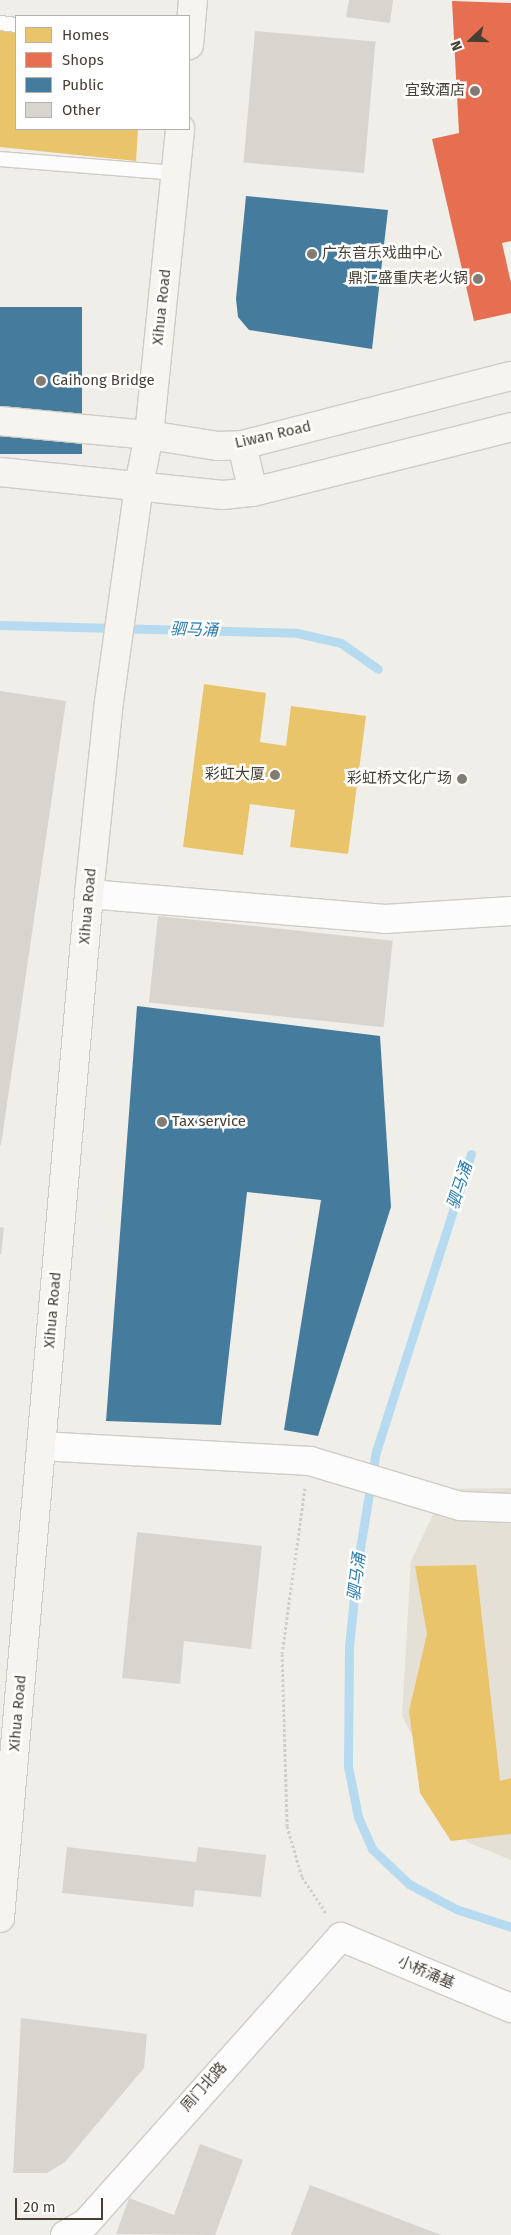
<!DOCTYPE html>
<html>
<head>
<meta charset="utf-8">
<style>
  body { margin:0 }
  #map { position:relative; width:511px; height:2235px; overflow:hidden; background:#f0eee8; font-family:"Fira Sans","Noto Sans SC",sans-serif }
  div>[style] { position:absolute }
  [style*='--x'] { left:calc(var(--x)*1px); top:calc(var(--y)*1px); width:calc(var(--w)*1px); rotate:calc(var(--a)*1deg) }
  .residential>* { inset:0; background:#e5e0d5 }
  .homes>* { inset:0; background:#e9c46a }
  .shops>* { inset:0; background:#e76f51 }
  .public>* { inset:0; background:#457b9d; transform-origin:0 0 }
  .stream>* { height:9px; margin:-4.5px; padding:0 4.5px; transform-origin:4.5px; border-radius:4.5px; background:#b6dbf1 }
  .building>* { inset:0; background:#d8d5cf; transform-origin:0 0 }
  .path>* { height:3px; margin-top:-1.5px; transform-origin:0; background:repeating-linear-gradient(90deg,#d1cec9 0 2.5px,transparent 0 5px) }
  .roads { filter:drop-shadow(1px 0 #ceccc6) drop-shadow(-1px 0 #ceccc6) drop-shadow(0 1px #ceccc6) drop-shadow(0 -1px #ceccc6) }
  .service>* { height:14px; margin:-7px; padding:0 7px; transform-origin:7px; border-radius:7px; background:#fdfcfc }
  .minor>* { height:28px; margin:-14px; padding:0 14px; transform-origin:14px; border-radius:14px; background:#fdfcfc }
  .secondary>* { height:28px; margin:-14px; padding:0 14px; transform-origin:14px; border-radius:14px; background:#f6f4ee }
  .dots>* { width:14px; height:14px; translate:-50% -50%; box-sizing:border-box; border:2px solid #fff; border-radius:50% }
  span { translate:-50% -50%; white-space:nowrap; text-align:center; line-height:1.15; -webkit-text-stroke:5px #fff; paint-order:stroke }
  .poi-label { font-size:15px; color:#473f34 }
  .right { translate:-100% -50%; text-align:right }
  .left { translate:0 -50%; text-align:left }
  .street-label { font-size:15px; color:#473f34 }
  .water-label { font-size:16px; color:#257ab2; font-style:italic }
  .legend { position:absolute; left:15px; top:15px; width:175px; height:115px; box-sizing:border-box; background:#fff; border:1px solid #b5b2ae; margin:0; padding:6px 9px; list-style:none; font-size:15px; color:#473f34 }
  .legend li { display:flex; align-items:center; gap:10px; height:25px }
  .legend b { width:25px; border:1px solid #b5b2ae }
  .north { position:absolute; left:446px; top:15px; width:50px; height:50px; -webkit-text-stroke:4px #fff; paint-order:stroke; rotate:249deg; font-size:14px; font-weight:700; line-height:20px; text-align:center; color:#473f34 }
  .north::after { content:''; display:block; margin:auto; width:18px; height:22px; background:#473f34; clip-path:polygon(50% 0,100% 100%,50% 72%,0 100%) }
  .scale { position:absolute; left:15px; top:2198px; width:88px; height:22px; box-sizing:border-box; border:2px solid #473f34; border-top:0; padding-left:6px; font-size:15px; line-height:18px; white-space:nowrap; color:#473f34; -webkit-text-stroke:4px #fff; paint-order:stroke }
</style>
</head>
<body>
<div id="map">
  <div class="residential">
    <i style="clip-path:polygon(511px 1488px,511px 1860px,467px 1842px,402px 1716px,411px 1561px,445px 1489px)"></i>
  </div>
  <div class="homes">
    <i style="clip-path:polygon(0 30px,16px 32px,16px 129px,138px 129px,136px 161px,0 147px)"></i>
    <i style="clip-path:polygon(204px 684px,266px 693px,260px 742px,286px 746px,291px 706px,366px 716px,348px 854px,290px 847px,295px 810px,250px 804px,243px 855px,183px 847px)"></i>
    <i style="clip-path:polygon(476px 1565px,500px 1781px,511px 1778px,511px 1834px,451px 1841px,420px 1793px,409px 1711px,427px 1634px,415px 1566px)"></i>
  </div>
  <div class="shops">
    <i style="clip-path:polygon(452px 1px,511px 3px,511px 241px,502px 243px,511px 283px,511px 313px,474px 321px,432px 139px,459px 133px)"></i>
  </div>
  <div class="public">
    <i style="clip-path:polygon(246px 196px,388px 210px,372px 349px,249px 330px,238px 317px,236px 299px)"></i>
    <i style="left:0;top:307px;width:82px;height:147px"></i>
    <i style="clip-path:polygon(137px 1006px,380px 1036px,391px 1207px,318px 1436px,284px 1430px,321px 1200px,247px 1192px,221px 1425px,106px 1421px)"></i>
  </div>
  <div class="stream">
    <i style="--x:0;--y:625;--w:297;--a:1.5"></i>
    <i style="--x:297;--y:633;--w:45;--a:12.8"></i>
    <i style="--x:341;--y:643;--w:45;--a:35.1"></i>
    <i style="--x:471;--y:1154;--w:312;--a:107.7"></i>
    <i style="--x:376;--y:1451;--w:118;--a:99.3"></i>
    <i style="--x:357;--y:1567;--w:80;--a:95.7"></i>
    <i style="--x:349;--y:1647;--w:119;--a:90.5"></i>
    <i style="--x:348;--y:1766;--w:52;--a:78.9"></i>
    <i style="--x:358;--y:1817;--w:35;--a:66"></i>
    <i style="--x:372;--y:1849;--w:51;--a:43.4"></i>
    <i style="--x:409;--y:1884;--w:53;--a:28"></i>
    <i style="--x:456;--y:1909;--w:58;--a:18.1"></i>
  </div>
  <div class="building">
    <i style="clip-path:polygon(349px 0,393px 0,390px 23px,346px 17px)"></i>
    <i style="left:255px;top:31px;width:121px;height:132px;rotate:5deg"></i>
    <i style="clip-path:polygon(0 691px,66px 701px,1px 1145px,0 1145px)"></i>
    <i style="left:158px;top:916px;width:236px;height:87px;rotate:6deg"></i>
    <i style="clip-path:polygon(0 1227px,4px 1228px,1px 1255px,0 1254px)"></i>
    <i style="clip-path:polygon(137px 1532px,262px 1546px,251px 1649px,184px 1641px,180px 1684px,122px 1678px)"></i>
    <i style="clip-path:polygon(67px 1847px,196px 1862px,198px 1847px,266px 1855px,261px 1897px,195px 1890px,193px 1907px,62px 1893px)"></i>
    <i style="clip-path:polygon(21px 2018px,147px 2034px,144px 2068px,65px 2162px,47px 2173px,13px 2173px)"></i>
    <i style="clip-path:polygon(200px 2144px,243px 2160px,215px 2235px,116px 2234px,129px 2198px,174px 2215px)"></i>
    <i style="clip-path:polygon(310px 2185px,441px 2235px,291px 2235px)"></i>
  </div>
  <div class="path">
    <i style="--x:305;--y:1488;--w:168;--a:97.9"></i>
    <i style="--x:282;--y:1654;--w:172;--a:88.3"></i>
    <i style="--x:287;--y:1826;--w:53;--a:73.6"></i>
    <i style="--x:302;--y:1877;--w:43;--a:56.3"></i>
  </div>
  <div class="roads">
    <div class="service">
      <i style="--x:0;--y:23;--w:16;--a:7"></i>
      <i style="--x:0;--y:159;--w:177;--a:4.5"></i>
    </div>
    <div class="minor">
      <i style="--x:89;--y:894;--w:297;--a:4.8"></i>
      <i style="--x:385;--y:919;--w:126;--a:-3.6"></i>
      <i style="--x:41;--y:1446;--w:269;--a:3.2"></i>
      <i style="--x:310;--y:1461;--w:157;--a:16.7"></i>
      <i style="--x:460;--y:1506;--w:51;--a:2.2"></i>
      <i style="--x:65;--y:2235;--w:24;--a:-30"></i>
      <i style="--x:86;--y:2223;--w:383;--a:-48.3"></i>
      <i style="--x:341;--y:1937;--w:184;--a:22.7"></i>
    </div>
    <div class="secondary">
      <i style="--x:189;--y:45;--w:45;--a:-84.9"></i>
      <i style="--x:0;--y:421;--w:150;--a:5.4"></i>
      <i style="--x:149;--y:435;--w:70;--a:9.1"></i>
      <i style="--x:218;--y:446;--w:24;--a:-2"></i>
      <i style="--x:242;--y:445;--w:278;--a:-14.4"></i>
      <i style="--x:242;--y:445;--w:48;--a:76.8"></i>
      <i style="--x:0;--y:472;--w:224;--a:5.9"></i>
      <i style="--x:223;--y:495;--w:30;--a:-6"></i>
      <i style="--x:253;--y:492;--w:266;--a:-14.1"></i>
      <i style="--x:0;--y:1918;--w:1028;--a:-85.03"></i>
      <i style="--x:89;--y:894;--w:193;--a:-84.1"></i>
      <i style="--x:109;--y:702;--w:219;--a:-82.1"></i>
      <i style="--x:139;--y:485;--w:51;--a:-78.7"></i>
      <i style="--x:149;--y:435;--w:308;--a:-84.2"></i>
    </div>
  </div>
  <div class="dots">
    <i style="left:475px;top:91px;background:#827c73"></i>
    <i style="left:312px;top:254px;background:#827c73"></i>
    <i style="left:478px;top:279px;background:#827c73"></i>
    <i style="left:41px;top:381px;background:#827c73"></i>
    <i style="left:275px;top:775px;background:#827c73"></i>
    <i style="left:462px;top:779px;background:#827c73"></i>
    <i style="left:162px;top:1122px;background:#827c73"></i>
  </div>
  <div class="poi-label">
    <span class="right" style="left:465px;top:91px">宜致酒店</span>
    <span class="left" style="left:322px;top:254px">广东音乐戏曲中心</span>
    <span class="right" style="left:468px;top:279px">鼎汇盛重庆老火锅</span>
    <span class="left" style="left:52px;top:381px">Caihong Bridge</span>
    <span class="right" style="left:265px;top:775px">彩虹大厦</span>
    <span class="right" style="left:452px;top:779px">彩虹桥文化广场</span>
    <span class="left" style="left:172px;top:1122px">Tax service</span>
  </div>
  <div class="street-label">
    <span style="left:162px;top:307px;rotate:-84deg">Xihua Road</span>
    <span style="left:273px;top:435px;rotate:-13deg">Liwan Road</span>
    <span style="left:88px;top:906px;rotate:-85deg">Xihua Road</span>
    <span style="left:53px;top:1310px;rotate:-85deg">Xihua Road</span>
    <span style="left:18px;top:1713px;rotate:-85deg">Xihua Road</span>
    <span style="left:426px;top:1973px;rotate:23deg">小桥涌基</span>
    <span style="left:204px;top:2087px;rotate:-48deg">周门北路</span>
  </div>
  <div class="water-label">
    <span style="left:194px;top:630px;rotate:2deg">驷马涌</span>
    <span style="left:460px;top:1186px;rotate:-72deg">驷马涌</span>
    <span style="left:357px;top:1577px;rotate:-83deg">驷马涌</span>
  </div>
  <ul class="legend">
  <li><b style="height:14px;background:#e9c46a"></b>Homes</li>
  <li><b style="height:14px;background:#e76f51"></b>Shops</li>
  <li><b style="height:14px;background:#457b9d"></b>Public</li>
  <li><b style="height:14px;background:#d8d5cf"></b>Other</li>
  </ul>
  <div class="north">N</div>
  <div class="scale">20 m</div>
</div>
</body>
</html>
